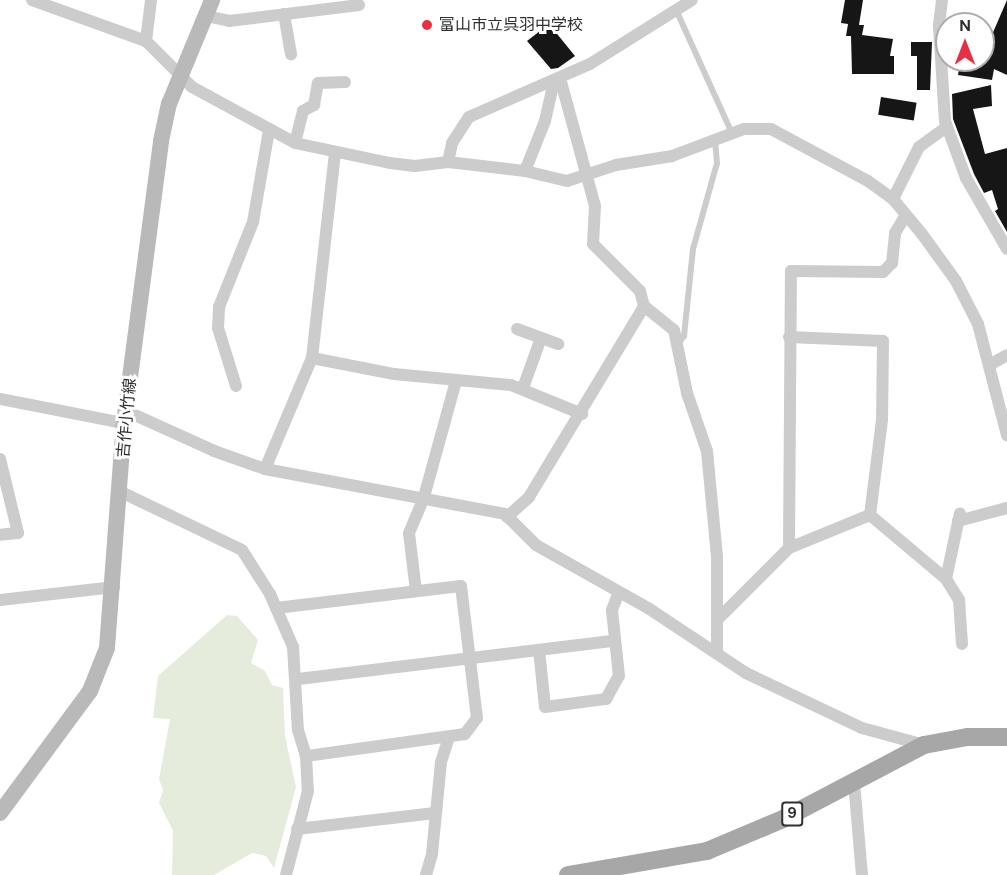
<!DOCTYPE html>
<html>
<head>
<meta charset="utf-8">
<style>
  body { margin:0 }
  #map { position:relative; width:1007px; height:875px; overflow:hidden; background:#fff; font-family:"DM Sans","Noto Sans JP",sans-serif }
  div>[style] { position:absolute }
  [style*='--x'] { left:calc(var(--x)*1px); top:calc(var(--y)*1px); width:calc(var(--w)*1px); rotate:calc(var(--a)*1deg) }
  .green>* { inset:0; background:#e5ecdc }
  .building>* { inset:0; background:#161616; transform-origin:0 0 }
  .lane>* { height:6px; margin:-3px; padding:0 3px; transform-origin:3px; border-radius:3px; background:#ccc }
  .street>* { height:12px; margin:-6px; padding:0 6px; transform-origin:6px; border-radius:6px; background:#ccc }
  .secondary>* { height:16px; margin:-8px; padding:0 8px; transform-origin:8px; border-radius:8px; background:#b9b9b9 }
  .primary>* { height:18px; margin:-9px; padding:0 9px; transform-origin:9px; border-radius:9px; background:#a7a7a7 }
  .dots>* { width:16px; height:16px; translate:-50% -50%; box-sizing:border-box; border:3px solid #fff; border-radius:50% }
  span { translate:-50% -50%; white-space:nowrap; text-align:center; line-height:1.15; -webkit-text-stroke:6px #fff; paint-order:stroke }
  .shield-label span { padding:2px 4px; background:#fff; border:2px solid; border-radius:4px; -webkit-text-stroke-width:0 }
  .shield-label { font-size:15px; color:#2f2f2f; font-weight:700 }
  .poi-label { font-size:16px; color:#2f2f2f }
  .left { translate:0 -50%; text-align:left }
  .street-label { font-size:16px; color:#2f2f2f }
  .north { position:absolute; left:935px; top:12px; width:60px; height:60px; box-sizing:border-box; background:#fff; border:2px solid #acacac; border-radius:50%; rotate:0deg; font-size:16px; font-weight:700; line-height:24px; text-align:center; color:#2f2f2f }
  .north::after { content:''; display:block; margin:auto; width:21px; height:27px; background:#e72f44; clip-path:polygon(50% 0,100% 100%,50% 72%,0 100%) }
</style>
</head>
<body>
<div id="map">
  <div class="green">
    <i style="clip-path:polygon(227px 615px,237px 616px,258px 640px,251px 663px,265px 671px,272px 685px,283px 688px,285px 736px,296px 787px,274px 868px,266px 856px,252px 853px,214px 875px,172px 875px,173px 831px,159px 803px,163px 790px,159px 779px,170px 719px,153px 718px,158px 676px)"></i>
  </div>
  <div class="building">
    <i style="clip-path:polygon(845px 0,863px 0,859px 25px,864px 25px,862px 35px,893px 39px,890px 56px,894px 56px,894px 74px,852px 74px,851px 36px,846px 36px,848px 24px,841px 23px)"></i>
    <i style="clip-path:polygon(1007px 0,1007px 75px,994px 69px,992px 80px,958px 75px,960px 62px,983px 65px,983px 43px,988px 44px)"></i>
    <i style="clip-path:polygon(549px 24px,575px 56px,558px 68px,551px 69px,527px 41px)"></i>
    <i style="clip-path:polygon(911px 42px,932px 42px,930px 90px,917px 90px,917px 56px,911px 56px)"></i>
    <i style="clip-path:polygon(991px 85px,992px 106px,973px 109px,985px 154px,1007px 148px,1007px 232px,995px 211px,998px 209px,992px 190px,984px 193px,974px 174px,953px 119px,952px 94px)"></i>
    <i style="left:881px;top:97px;width:36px;height:18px;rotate:9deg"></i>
  </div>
  <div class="lane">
    <i style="--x:677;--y:12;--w:133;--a:65.6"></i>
    <i style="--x:678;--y:344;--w:10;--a:-53"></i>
    <i style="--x:684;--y:336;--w:87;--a:-84.1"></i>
    <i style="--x:693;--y:249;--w:89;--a:-74.4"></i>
    <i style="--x:717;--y:163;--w:25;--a:-95"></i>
  </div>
  <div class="street">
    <i style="--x:32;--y:0;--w:121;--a:19.8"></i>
    <i style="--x:146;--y:41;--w:65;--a:45"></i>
    <i style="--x:192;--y:87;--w:117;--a:28.5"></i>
    <i style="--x:295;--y:143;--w:97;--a:11.9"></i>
    <i style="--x:390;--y:163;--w:25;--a:7"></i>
    <i style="--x:415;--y:166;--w:33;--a:-7"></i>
    <i style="--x:448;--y:162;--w:78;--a:6.7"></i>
    <i style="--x:525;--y:171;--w:43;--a:13.4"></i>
    <i style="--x:567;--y:181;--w:52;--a:-18.1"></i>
    <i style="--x:616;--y:165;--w:57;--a:-9.1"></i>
    <i style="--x:672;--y:156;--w:77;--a:-20.6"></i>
    <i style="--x:744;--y:129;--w:27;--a:0"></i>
    <i style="--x:771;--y:129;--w:110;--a:28.2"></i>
    <i style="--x:868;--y:181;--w:31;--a:36"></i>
    <i style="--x:893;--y:199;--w:45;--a:50.4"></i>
    <i style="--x:922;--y:234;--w:58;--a:54.1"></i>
    <i style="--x:956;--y:281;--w:48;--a:62.9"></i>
    <i style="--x:978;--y:324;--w:115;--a:75.4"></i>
    <i style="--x:942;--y:0;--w:26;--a:97"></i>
    <i style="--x:939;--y:26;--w:95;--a:86.4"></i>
    <i style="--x:945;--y:121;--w:61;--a:69.8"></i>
    <i style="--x:966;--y:178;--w:82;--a:60"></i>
    <i style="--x:284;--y:14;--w:41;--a:80.1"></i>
    <i style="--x:206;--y:16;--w:24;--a:12"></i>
    <i style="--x:229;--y:21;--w:131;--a:-7"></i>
    <i style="--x:146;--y:41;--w:41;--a:-83"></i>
    <i style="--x:560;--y:78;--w:133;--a:74.7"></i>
    <i style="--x:595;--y:206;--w:38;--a:93"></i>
    <i style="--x:593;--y:244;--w:66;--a:45"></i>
    <i style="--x:640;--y:291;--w:16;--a:75"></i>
    <i style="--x:644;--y:306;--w:38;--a:39"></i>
    <i style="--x:674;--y:330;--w:64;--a:78.3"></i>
    <i style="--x:687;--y:393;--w:61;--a:71"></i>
    <i style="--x:707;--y:451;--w:106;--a:84.6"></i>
    <i style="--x:717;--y:557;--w:95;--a:90"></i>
    <i style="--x:295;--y:143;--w:33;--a:-76"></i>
    <i style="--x:303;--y:111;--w:13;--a:-29"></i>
    <i style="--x:314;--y:105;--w:22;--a:-80"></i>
    <i style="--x:318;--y:83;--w:27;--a:-2"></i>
    <i style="--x:448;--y:162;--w:19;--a:-78"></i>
    <i style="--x:452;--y:143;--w:31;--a:-57"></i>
    <i style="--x:469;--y:117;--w:132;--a:-23.7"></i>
    <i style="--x:590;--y:64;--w:120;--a:-32.1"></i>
    <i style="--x:525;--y:171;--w:54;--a:-68.2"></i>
    <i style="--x:545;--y:121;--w:41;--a:-77.3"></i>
    <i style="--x:893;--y:199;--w:58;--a:-63.4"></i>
    <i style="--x:919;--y:147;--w:34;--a:-36"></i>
    <i style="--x:517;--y:329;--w:44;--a:20.1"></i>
    <i style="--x:789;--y:337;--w:94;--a:2.4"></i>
    <i style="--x:883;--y:341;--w:79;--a:90.7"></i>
    <i style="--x:882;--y:420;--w:96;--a:97.2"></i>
    <i style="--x:312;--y:358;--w:84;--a:11"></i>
    <i style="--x:394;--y:374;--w:118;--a:5.4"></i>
    <i style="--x:511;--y:385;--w:77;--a:22.2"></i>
    <i style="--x:991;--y:364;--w:18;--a:-29"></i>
    <i style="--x:236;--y:386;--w:61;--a:-107.2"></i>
    <i style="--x:218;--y:328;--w:21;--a:-87"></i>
    <i style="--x:219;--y:307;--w:92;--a:-68.2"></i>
    <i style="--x:253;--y:222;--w:93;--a:-80.1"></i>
    <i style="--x:523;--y:388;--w:53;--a:-70.2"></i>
    <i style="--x:0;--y:399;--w:126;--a:11"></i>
    <i style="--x:126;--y:411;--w:97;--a:24.4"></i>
    <i style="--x:214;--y:451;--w:54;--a:19.4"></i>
    <i style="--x:265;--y:469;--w:244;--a:10.6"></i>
    <i style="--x:505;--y:514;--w:44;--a:45"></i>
    <i style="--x:536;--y:545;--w:129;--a:29.4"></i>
    <i style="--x:648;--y:608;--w:118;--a:33.6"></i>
    <i style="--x:746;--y:673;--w:128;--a:25.4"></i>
    <i style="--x:862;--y:728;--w:64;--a:15.3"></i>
    <i style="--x:0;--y:459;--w:76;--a:76.3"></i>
    <i style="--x:18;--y:533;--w:18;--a:174"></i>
    <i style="--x:265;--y:469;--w:121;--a:-67.1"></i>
    <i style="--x:312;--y:358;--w:206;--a:-83.6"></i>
    <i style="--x:121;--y:492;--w:134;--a:25.6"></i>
    <i style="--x:242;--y:550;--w:52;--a:57.5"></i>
    <i style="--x:270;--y:594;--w:58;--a:66.5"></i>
    <i style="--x:293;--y:647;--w:83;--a:86.6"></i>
    <i style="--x:298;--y:730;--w:27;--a:73"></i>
    <i style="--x:306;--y:756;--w:35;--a:87"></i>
    <i style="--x:308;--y:791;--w:87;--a:104.7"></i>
    <i style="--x:870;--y:515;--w:99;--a:40.1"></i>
    <i style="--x:946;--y:579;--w:25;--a:58"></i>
    <i style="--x:959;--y:600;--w:44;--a:86.1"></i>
    <i style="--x:507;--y:517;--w:30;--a:-42"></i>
    <i style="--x:529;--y:497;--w:223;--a:-58.9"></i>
    <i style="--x:958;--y:521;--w:51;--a:-14.9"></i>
    <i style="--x:789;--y:548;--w:277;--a:-89.6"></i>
    <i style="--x:791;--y:271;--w:92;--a:0.6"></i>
    <i style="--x:883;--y:272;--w:13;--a:-45"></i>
    <i style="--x:892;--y:263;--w:30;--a:-84"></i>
    <i style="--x:895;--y:233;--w:21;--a:-59"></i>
    <i style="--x:946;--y:579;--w:67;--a:-78"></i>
    <i style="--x:416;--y:591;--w:58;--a:-96.9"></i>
    <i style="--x:409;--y:533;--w:39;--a:-67"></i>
    <i style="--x:424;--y:497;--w:120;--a:-74.6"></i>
    <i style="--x:0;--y:600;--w:115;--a:-6.5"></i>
    <i style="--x:276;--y:608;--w:186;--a:-6.8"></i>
    <i style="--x:461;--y:586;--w:133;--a:83.1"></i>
    <i style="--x:477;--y:718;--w:20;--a:127"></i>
    <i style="--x:465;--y:734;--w:161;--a:172.1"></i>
    <i style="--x:719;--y:618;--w:99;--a:-45"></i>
    <i style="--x:789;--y:548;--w:87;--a:-22.2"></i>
    <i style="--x:539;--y:650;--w:57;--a:84"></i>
    <i style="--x:545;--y:707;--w:62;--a:-7.5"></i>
    <i style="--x:606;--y:699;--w:26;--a:-61"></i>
    <i style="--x:619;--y:676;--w:66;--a:-96.1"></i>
    <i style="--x:612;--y:610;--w:19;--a:-69"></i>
    <i style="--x:298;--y:679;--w:318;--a:-6.9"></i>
    <i style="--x:854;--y:782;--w:93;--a:85.1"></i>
    <i style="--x:297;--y:829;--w:139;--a:-6.6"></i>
    <i style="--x:426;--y:875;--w:22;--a:-74"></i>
    <i style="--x:432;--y:854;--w:92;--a:-84.4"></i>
    <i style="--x:441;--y:762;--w:25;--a:-72"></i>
  </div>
  <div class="secondary">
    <i style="--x:0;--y:813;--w:152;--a:-53.6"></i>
    <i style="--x:90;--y:691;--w:46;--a:-68.4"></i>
    <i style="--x:107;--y:648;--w:226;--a:-85.7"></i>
    <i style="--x:124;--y:423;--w:284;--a:-82.5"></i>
    <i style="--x:161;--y:141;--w:38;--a:-78"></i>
    <i style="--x:169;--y:104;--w:113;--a:-67.5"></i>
  </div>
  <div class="primary">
    <i style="--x:568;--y:875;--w:141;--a:-9.8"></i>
    <i style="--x:707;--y:851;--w:82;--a:-22.8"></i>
    <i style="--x:783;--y:819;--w:159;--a:-27.7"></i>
    <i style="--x:924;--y:745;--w:44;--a:-10.5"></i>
    <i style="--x:967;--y:737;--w:40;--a:0"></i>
  </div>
  <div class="dots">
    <i style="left:427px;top:25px;background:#e72f44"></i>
  </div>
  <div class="shield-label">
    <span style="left:792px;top:814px">9</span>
  </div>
  <div class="poi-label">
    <span class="left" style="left:439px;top:25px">富山市立呉羽中学校</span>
  </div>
  <div class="street-label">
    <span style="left:127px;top:418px;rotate:-85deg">吉作小竹線</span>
  </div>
  <div class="north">N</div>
</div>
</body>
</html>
